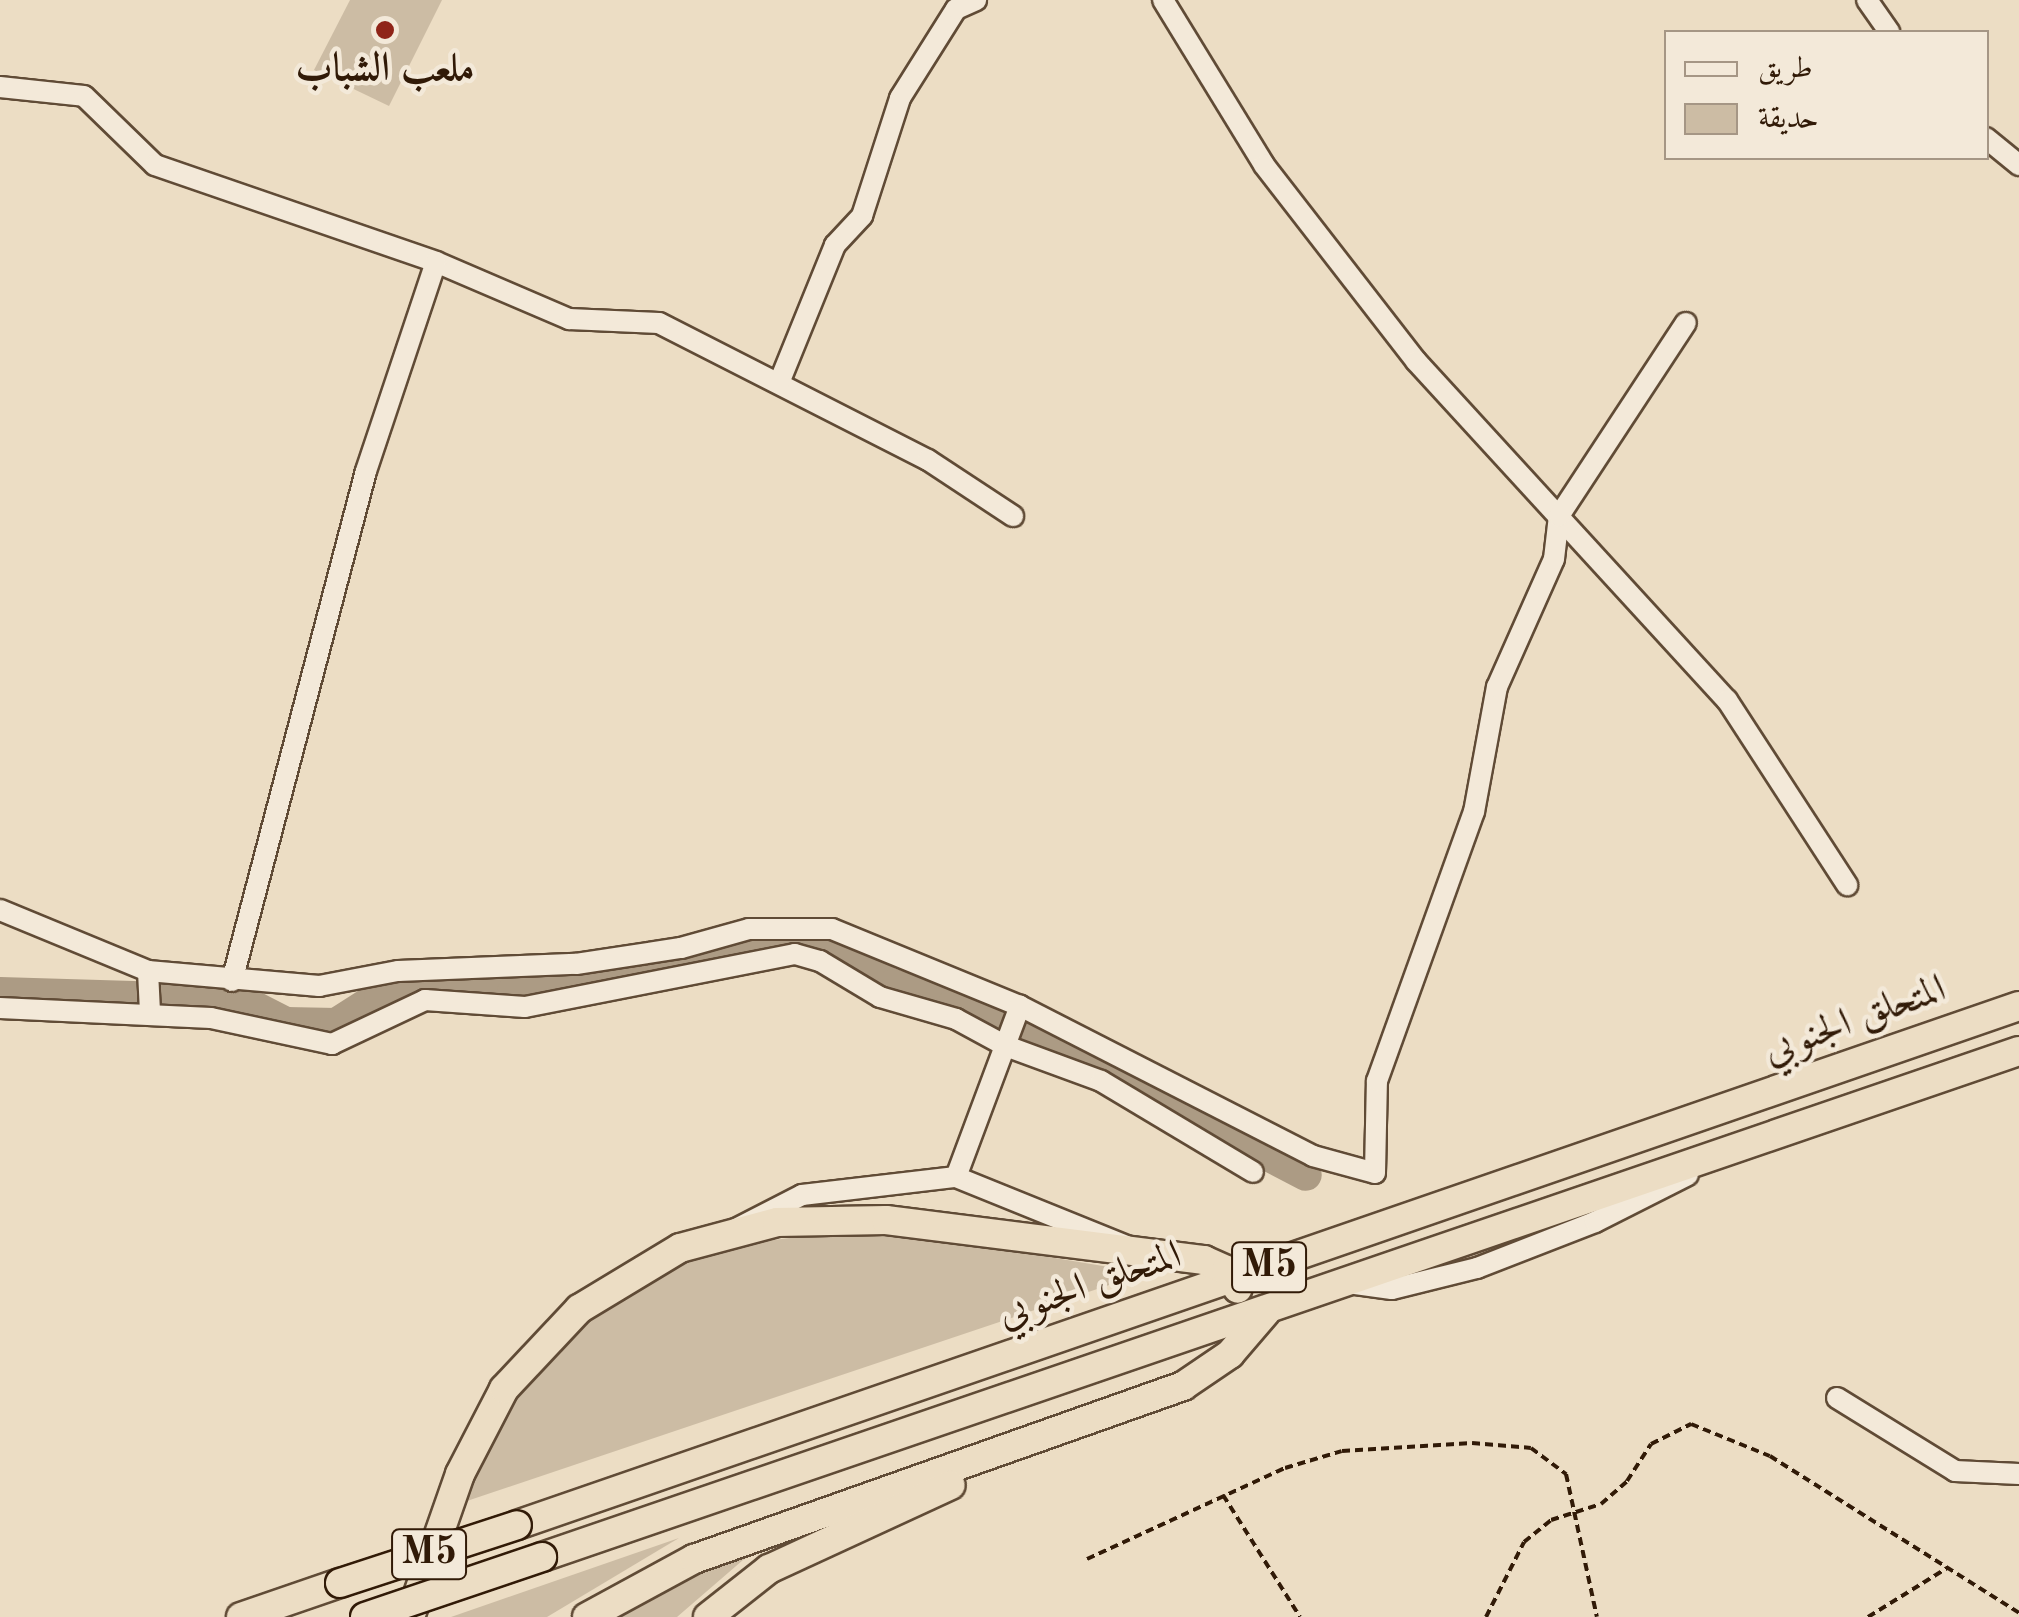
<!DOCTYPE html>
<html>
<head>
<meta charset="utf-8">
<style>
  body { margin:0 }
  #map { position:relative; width:2019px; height:1617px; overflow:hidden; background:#ecddc4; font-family:"Old Standard TT",Amiri,serif }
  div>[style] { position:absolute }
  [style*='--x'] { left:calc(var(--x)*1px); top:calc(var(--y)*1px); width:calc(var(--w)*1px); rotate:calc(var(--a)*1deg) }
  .green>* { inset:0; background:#ccbca4 }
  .river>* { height:32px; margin:-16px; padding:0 16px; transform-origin:16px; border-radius:16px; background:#ac9b84 }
  .path>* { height:4px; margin-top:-2px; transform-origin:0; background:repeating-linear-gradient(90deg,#311a07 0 8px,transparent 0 13px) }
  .roads { filter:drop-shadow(2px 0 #604b36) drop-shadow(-2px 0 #604b36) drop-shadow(0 2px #604b36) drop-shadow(0 -2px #604b36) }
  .minor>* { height:20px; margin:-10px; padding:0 10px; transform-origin:10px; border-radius:10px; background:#f3e9d9 }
  .highway>* { height:28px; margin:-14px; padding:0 14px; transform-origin:14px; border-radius:14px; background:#ecddc4 }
  .bridges { filter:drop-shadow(2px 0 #311a07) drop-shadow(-2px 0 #311a07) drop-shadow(0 2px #311a07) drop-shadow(0 -2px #311a07) }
  .highway-bridge>* { height:28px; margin:-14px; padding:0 14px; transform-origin:14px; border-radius:14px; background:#ecddc4 }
  .dots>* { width:28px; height:28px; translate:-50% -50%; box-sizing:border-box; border:5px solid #f3e9d9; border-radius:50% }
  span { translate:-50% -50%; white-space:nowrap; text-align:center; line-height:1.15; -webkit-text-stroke:9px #f3e9d9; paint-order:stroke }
  .shield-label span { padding:2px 8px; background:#f3e9d9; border:2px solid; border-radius:8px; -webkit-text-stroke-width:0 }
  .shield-label { font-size:38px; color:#311a07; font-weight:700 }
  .poi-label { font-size:40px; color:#311a07; font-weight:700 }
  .street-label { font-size:40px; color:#311a07 }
  .legend { position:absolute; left:1664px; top:30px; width:325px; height:130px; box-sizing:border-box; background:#f3e9d9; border:2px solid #a59685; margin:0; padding:12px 18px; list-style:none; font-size:30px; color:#311a07 }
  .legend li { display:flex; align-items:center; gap:20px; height:50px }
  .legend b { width:50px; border:2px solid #a59685 }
</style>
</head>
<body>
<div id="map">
  <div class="green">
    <i style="clip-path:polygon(350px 0,442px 0,389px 106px,314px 70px)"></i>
    <i style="clip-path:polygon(836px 1232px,977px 1245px,1145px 1273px,455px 1505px,494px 1426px,544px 1361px,599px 1309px,680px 1264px,735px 1245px)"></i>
    <i style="clip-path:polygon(806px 1525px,743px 1560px,677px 1617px,602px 1617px,638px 1592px)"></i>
    <i style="clip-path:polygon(679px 1538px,547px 1617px,451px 1617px)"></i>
  </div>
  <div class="river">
    <i style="--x:0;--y:993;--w:241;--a:1.7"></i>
    <i style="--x:241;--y:1000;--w:51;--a:27.1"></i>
    <i style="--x:286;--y:1023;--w:50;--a:1.1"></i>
    <i style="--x:336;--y:1024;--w:52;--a:-32.5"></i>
    <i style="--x:380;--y:996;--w:46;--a:-18.8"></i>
    <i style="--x:424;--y:981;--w:38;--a:-2"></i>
    <i style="--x:462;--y:980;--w:52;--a:13.2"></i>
    <i style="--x:513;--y:992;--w:136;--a:-7.6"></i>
    <i style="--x:648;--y:974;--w:101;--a:-16.1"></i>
    <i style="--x:745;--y:946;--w:58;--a:-5.9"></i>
    <i style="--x:803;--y:940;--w:101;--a:26.6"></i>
    <i style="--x:893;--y:985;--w:64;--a:15.3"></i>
    <i style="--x:955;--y:1002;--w:175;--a:22.2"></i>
    <i style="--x:1117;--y:1068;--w:55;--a:35.4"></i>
    <i style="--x:1162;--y:1100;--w:162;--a:27.5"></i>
  </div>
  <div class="path">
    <i style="--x:1223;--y:1495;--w:144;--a:57.7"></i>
    <i style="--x:1087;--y:1559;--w:218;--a:-24.7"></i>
    <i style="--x:1285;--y:1468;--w:59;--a:-16.6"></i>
    <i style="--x:1342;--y:1451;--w:130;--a:-3.5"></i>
    <i style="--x:1472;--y:1443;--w:59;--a:4.8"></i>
    <i style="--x:1531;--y:1448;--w:44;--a:36.6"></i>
    <i style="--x:1566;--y:1474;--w:146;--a:77.8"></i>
    <i style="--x:1486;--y:1617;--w:84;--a:-63.1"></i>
    <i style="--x:1524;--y:1542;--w:35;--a:-39"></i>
    <i style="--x:1551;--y:1520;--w:52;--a:-17.7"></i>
    <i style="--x:1601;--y:1504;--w:35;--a:-41"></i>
    <i style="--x:1627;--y:1481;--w:44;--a:-57"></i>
    <i style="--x:1651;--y:1444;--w:45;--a:-26.6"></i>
    <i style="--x:1691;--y:1424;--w:85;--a:22.1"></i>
    <i style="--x:1770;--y:1456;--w:294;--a:32.2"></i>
    <i style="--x:1868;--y:1617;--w:93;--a:-31.8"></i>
  </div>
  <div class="roads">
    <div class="minor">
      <i style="--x:1163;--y:0;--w:193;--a:58.5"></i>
      <i style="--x:1264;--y:165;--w:248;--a:52.2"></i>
      <i style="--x:1416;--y:361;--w:460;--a:47.5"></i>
      <i style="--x:1727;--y:700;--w:221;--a:57"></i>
      <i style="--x:1867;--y:0;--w:39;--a:55"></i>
      <i style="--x:0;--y:87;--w:84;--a:6.1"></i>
      <i style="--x:84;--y:96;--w:99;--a:44.2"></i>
      <i style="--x:155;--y:165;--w:297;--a:19"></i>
      <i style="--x:436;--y:262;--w:145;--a:23.2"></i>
      <i style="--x:569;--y:319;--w:90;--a:2.5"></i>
      <i style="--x:659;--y:323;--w:302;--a:27"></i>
      <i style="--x:928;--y:460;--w:102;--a:33.4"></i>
      <i style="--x:1986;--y:138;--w:43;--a:39.3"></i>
      <i style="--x:779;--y:383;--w:149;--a:-67.9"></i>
      <i style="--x:835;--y:245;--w:40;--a:-47"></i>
      <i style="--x:862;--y:216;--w:124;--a:-72.1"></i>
      <i style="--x:900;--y:98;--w:105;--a:-57.8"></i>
      <i style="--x:956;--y:9;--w:22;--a:-24"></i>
      <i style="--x:0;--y:910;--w:160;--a:22.4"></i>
      <i style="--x:148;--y:971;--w:172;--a:5"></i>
      <i style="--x:319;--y:986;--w:80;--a:-10.8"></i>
      <i style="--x:398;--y:971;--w:178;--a:-2.3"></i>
      <i style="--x:576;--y:964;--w:106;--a:-8.7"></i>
      <i style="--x:681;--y:948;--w:71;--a:-15.6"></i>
      <i style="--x:749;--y:929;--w:83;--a:0"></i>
      <i style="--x:832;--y:929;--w:203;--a:22.3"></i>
      <i style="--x:1020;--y:1006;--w:329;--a:27.1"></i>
      <i style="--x:1313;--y:1156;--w:64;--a:15.3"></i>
      <i style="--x:1375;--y:1173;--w:92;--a:-88.8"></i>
      <i style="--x:1377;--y:1081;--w:286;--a:-70.2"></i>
      <i style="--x:1474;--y:812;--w:127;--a:-79.6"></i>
      <i style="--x:1497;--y:687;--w:140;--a:-66"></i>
      <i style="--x:1554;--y:559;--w:43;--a:-83.4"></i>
      <i style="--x:1559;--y:516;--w:231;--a:-56.7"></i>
      <i style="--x:148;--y:971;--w:41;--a:87.2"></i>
      <i style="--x:232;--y:981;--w:527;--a:-75.28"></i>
      <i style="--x:366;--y:471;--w:220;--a:-71.5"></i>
      <i style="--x:0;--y:1008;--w:211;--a:2.7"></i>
      <i style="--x:211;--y:1018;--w:124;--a:12.1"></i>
      <i style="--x:332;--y:1044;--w:103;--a:-25.3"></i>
      <i style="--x:425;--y:1000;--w:100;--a:4"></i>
      <i style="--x:525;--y:1007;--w:275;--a:-11.1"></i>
      <i style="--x:795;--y:954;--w:26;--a:16"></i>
      <i style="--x:820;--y:961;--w:70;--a:31"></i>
      <i style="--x:880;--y:997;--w:79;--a:16.1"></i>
      <i style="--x:956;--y:1019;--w:57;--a:28.4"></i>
      <i style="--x:1006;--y:1046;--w:101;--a:20.2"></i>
      <i style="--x:1101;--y:1081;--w:177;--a:30.9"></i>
      <i style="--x:956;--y:1177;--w:183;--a:-69.5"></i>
      <i style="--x:736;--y:1229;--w:74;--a:-27.3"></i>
      <i style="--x:802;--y:1195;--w:155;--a:-6.7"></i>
      <i style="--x:956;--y:1177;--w:184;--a:22"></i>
      <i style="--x:1348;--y:1283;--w:44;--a:7.8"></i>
      <i style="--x:1392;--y:1289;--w:88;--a:-13.9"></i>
      <i style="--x:1477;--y:1268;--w:127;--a:-21.3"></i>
      <i style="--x:1595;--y:1222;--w:104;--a:-26.8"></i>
      <i style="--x:1837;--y:1398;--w:139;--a:31.7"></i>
      <i style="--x:1955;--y:1471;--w:64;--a:2.7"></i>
    </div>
    <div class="highway">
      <i style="--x:517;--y:1525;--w:1589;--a:-19.06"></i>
      <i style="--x:542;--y:1557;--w:1561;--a:-18.91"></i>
      <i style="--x:241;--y:1617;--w:105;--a:-19"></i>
      <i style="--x:410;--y:1617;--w:151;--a:-70.7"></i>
      <i style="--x:460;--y:1474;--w:96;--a:-62.6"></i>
      <i style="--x:504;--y:1389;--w:110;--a:-46.8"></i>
      <i style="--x:579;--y:1309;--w:118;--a:-31.1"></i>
      <i style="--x:680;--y:1248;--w:100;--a:-15"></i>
      <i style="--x:777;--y:1222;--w:109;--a:-1.1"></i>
      <i style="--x:886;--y:1220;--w:321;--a:7.2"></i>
      <i style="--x:1204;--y:1260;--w:24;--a:24"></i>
      <i style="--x:1226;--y:1270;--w:22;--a:58"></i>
      <i style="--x:587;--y:1617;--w:122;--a:-28.5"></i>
      <i style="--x:694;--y:1559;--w:519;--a:-19.48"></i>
      <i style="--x:1183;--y:1386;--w:57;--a:-34.2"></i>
      <i style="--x:1230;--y:1354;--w:55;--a:-49.4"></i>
      <i style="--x:708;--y:1617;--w:78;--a:-38.2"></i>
      <i style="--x:769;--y:1569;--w:200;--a:-24.8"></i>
    </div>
  </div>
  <div class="bridges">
    <div class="highway-bridge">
      <i style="--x:340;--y:1583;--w:186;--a:-18.1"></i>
      <i style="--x:365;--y:1617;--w:187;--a:-18.7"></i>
    </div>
  </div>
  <div class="dots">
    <i style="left:385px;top:30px;background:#8f2418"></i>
  </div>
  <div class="shield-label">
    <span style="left:1269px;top:1267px">M5</span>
    <span style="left:429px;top:1554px">M5</span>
  </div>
  <div class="poi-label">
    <span style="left:385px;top:70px">ملعب الشباب</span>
  </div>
  <div class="street-label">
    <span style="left:1855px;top:1021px;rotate:-20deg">المتحلق الجنوبي</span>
    <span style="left:1090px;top:1286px;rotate:-19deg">المتحلق الجنوبي</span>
  </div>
  <ul class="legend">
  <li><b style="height:12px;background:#f3e9d9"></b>طريق</li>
  <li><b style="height:28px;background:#ccbca4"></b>حديقة</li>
  </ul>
</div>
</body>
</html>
